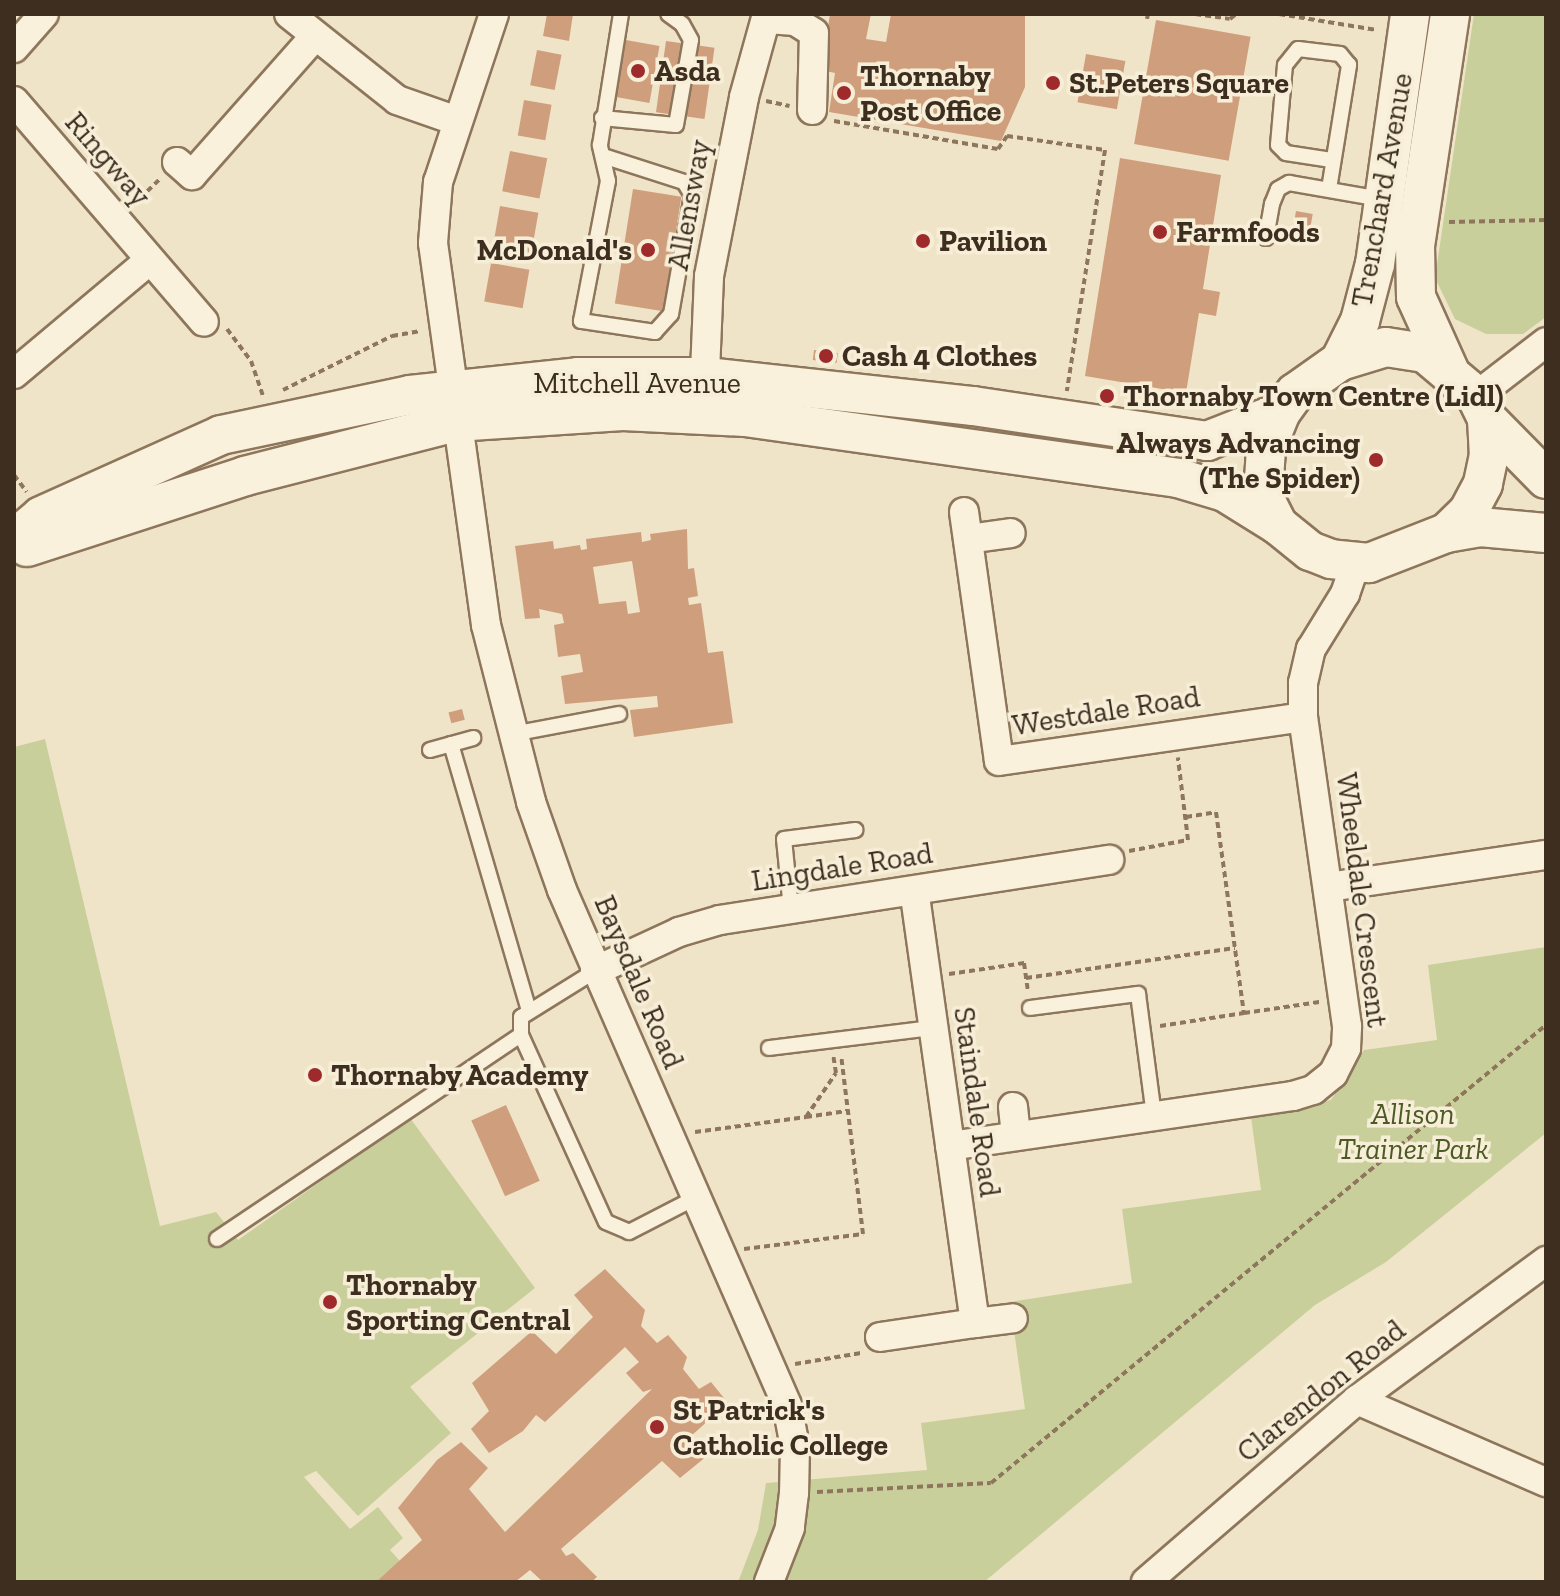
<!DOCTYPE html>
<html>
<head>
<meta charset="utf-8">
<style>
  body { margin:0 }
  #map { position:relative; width:1560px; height:1596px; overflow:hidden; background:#f0e4c8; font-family:"Zilla Slab",serif }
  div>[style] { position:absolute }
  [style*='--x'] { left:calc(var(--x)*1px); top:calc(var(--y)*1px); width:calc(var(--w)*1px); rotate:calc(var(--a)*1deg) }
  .green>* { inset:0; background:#c9cf9b }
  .building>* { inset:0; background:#cf9f7d; transform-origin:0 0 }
  .path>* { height:4px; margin-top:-2px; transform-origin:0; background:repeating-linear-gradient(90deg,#8d765c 0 6px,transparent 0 10px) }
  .roads { filter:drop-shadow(2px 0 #8d765c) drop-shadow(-2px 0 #8d765c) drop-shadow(0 2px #8d765c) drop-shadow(0 -2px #8d765c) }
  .lane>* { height:14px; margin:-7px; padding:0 7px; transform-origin:7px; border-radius:7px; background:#faf1dc }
  .street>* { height:28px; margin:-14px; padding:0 14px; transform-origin:14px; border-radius:14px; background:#faf1dc }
  .secondary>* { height:38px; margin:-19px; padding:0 19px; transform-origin:19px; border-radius:19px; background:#faf1dc }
  .dots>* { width:22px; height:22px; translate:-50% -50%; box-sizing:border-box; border:4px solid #f7eed8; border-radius:50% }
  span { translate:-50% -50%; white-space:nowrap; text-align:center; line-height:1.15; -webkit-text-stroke:7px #f7eed8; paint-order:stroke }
  .poi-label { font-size:30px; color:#3d2e20; font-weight:700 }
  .left { translate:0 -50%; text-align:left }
  .right { translate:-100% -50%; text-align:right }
  .street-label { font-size:30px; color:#3d2e20 }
  .park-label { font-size:30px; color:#4d5a26; font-style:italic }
  .frame { position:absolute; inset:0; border:16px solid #3d2e20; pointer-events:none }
</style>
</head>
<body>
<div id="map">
  <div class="green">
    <i style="clip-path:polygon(1474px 14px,1546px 14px,1546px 317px,1523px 334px,1486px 334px,1455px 319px,1435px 278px)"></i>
    <i style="clip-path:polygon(45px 739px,160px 1226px,216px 1212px,238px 1240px,410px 1118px,535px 1288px,410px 1387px,451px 1433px,358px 1516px,316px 1471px,304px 1477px,350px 1529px,378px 1507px,403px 1538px,390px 1550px,400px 1561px,376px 1582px,14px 1582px,14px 747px)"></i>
    <i style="clip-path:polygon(1546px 947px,1546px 1133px,1386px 1262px,1315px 1305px,984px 1582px,738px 1582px,758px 1530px,766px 1483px,927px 1470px,921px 1423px,1025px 1409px,1010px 1302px,1132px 1283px,1122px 1209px,1261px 1190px,1251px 1117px,1331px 1100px,1364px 1050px,1437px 1040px,1428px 965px)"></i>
  </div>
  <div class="building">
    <i style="clip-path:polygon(547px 14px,573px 14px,569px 41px,543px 36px)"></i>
    <i style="clip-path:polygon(830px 14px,871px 14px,866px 39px,886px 42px,891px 14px,1025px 14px,1025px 87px,1001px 141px,829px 112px,835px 73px,821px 70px)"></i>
    <i style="left:1156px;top:20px;width:96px;height:126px;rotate:10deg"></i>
    <i style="left:626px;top:40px;width:34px;height:58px;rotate:10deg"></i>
    <i style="left:666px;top:41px;width:49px;height:72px;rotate:8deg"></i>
    <i style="left:537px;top:50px;width:25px;height:36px;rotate:11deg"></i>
    <i style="left:1086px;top:54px;width:40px;height:49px;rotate:10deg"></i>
    <i style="left:524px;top:100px;width:28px;height:36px;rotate:10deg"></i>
    <i style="left:510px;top:151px;width:38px;height:41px;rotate:11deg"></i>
    <i style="clip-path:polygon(1120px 158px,1221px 175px,1203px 289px,1220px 292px,1216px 316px,1199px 313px,1186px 393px,1085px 376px)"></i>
    <i style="left:633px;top:189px;width:49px;height:116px;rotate:9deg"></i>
    <i style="left:500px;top:206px;width:39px;height:41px;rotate:10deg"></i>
    <i style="left:1296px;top:211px;width:17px;height:15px;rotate:10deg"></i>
    <i style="left:491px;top:263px;width:39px;height:39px;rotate:10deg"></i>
    <i style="left:814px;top:350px;width:24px;height:10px;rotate:7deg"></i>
    <i style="clip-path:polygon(evenodd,687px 529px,688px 569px,694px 568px,698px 596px,688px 598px,689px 605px,701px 603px,708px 653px,723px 651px,733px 723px,634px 737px,630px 710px,658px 707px,657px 696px,565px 704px,561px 676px,583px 672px,580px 654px,558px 657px,554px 625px,564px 623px,562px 614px,539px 609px,540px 618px,525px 619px,515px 546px,553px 541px,554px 549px,580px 545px,581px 550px,587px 549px,586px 539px,641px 532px,642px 542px,651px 540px,650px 534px,687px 529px,632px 561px,640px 612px,628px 614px,626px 601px,599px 604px,593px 567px,632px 561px)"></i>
    <i style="left:462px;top:709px;width:11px;height:14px;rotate:75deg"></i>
    <i style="left:506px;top:1105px;width:83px;height:38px;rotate:66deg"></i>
    <i style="clip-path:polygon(605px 1269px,645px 1310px,641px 1326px,657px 1343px,668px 1335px,687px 1357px,683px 1369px,699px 1389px,711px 1382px,728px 1403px,691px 1436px,707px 1456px,680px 1478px,662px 1461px,561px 1549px,566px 1556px,573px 1553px,597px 1577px,591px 1582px,543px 1582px,530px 1570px,515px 1582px,376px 1582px,422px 1540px,398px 1508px,437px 1460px,461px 1442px,488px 1468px,469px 1489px,505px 1532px,652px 1389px,643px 1392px,626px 1373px,639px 1362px,625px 1347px,545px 1422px,536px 1415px,523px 1431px,489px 1453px,471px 1429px,489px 1411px,472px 1383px,532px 1331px,556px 1354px,593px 1317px,574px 1295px)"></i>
  </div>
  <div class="path">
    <i style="--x:1195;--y:14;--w:35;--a:8"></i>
    <i style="--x:1230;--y:19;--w:8;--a:-40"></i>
    <i style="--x:1279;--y:14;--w:99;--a:9.3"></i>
    <i style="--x:1147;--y:19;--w:5;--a:-79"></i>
    <i style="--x:766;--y:101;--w:24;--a:12"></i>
    <i style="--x:834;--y:121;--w:166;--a:9.7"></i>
    <i style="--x:998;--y:149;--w:16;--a:-55"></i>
    <i style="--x:1007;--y:136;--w:99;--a:8.1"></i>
    <i style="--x:1105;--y:150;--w:244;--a:99"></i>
    <i style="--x:133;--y:205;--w:39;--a:-44"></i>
    <i style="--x:1449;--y:222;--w:97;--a:-1.2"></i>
    <i style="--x:227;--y:329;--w:40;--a:53"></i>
    <i style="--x:251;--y:361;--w:36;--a:71"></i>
    <i style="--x:283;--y:390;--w:122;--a:-26.4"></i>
    <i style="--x:392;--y:336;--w:29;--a:-10"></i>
    <i style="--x:1181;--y:405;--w:25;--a:-18"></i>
    <i style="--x:14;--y:475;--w:21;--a:53"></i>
    <i style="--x:1186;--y:817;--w:30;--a:-9"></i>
    <i style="--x:1216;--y:812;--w:203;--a:82.1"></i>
    <i style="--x:1244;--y:1013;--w:76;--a:-8.3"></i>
    <i style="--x:1129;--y:851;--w:60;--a:-10.6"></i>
    <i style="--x:1188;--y:840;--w:83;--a:-97"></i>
    <i style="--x:949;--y:974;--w:76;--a:-8.3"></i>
    <i style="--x:1024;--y:963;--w:27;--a:82"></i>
    <i style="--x:1026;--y:978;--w:211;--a:-8.2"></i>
    <i style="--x:1160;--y:1026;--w:85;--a:-8.8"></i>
    <i style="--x:806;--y:1117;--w:41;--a:-8.3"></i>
    <i style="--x:695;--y:1132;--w:112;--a:-7.7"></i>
    <i style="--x:806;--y:1117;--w:53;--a:-55.7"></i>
    <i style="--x:836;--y:1073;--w:18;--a:-99"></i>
    <i style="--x:744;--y:1249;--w:120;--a:-7.2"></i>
    <i style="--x:863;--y:1234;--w:179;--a:-97"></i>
    <i style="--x:795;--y:1364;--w:67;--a:-9.5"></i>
    <i style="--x:817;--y:1492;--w:174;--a:-3"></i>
    <i style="--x:991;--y:1483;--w:720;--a:-39.53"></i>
  </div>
  <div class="roads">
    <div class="lane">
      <i style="--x:602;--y:118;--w:74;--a:5.4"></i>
      <i style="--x:676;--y:125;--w:86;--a:-80"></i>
      <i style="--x:691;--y:40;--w:18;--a:-119"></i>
      <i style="--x:682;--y:24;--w:17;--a:-144"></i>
      <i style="--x:603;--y:156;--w:85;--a:17.8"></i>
      <i style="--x:684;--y:182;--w:15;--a:58"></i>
      <i style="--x:692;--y:195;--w:121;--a:100"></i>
      <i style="--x:671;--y:314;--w:24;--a:132"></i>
      <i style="--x:655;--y:332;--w:75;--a:-171.5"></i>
      <i style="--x:581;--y:321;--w:143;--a:-79.1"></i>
      <i style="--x:608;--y:181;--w:37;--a:-103"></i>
      <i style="--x:600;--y:145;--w:133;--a:-80.9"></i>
      <i style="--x:1329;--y:189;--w:126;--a:-80.8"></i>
      <i style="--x:1349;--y:65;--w:14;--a:-129"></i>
      <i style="--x:1340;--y:54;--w:42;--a:-173.2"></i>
      <i style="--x:1298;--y:49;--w:21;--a:129"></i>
      <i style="--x:1285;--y:65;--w:80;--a:95"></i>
      <i style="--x:1278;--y:145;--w:11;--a:45"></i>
      <i style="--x:1286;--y:153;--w:46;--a:8.8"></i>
      <i style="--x:1266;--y:238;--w:35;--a:-80"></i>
      <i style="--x:1272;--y:204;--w:16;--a:-68"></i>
      <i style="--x:1278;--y:189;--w:13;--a:-29"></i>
      <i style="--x:1289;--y:183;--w:93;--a:9.9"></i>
      <i style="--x:512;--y:734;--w:109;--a:-10.6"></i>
      <i style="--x:451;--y:744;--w:277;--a:73.7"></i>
      <i style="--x:430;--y:750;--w:45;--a:-15.6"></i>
      <i style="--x:791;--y:909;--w:70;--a:-95.7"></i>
      <i style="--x:784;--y:839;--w:72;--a:-7.2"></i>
      <i style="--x:595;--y:971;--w:87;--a:148.1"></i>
      <i style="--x:521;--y:1017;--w:18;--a:90"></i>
      <i style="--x:521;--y:1035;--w:205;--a:65.6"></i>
      <i style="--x:606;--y:1222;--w:25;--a:23"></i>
      <i style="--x:629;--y:1232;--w:76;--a:-27.2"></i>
      <i style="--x:1030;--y:1008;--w:109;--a:-7.4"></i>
      <i style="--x:1138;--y:994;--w:122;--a:82.5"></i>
      <i style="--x:769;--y:1048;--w:163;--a:-7"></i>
      <i style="--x:217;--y:1239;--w:366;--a:-33.9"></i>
    </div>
    <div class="street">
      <i style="--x:289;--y:14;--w:138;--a:38.5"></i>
      <i style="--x:397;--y:100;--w:60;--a:19.3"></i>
      <i style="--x:494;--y:14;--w:177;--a:108.4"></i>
      <i style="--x:438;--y:182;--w:61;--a:94.7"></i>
      <i style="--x:433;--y:243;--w:386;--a:82.1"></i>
      <i style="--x:486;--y:625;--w:183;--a:75.7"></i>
      <i style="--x:531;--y:802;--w:93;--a:70.6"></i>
      <i style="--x:562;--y:890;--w:562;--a:66.4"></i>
      <i style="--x:787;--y:1405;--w:43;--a:79.2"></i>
      <i style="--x:795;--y:1447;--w:46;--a:91.2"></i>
      <i style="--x:794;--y:1493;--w:35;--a:97"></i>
      <i style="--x:790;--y:1528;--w:58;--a:111.3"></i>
      <i style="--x:767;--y:19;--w:28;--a:4"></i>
      <i style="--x:795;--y:21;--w:22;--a:32"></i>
      <i style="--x:814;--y:33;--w:77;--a:91.5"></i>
      <i style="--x:14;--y:48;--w:45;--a:-48.6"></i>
      <i style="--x:14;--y:101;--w:291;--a:49.3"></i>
      <i style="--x:177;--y:162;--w:20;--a:41"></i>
      <i style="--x:192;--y:175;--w:184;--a:-48.5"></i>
      <i style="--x:14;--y:374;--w:177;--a:-40"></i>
      <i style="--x:704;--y:396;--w:120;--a:-87.6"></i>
      <i style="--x:709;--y:276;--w:182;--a:-78.9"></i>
      <i style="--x:744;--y:97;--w:86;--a:-74.5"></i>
      <i style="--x:1476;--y:396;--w:88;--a:-37.6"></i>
      <i style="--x:964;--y:512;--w:251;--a:82"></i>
      <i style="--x:999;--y:761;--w:307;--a:-8.2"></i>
      <i style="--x:968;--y:539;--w:43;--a:-7.9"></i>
      <i style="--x:1328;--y:887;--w:220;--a:-8.4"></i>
      <i style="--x:595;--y:971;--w:93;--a:-24.9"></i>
      <i style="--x:679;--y:932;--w:43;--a:-16.3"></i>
      <i style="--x:720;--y:920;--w:394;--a:-8.8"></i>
      <i style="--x:1013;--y:1107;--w:29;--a:84"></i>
      <i style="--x:950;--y:1146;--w:347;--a:-8.3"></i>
      <i style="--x:1293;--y:1096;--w:21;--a:-17"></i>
      <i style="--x:1313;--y:1090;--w:26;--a:-39"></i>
      <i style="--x:1333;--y:1074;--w:29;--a:-63"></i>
      <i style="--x:1346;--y:1048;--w:22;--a:-87"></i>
      <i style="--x:1347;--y:1026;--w:312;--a:-98.1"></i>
      <i style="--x:1303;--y:717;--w:34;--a:-90"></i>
      <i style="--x:1303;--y:683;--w:35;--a:-77"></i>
      <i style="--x:1311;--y:649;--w:65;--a:-58.3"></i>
      <i style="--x:1345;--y:594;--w:34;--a:-71"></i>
      <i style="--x:975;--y:1323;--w:38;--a:-7"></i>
      <i style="--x:880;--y:1337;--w:96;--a:-8.4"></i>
      <i style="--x:975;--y:1323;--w:436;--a:-98"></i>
      <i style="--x:1357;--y:1400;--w:206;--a:23.5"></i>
      <i style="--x:1146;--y:1582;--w:279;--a:-40.8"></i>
      <i style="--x:1357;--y:1400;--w:235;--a:-36.3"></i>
    </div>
    <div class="secondary">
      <i style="--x:1340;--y:361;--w:45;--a:-63.4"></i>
      <i style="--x:1360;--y:321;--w:59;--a:-75.3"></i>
      <i style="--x:1375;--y:264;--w:252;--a:-82"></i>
      <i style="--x:1449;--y:370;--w:80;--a:-114.3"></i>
      <i style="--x:1416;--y:297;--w:51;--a:-91.1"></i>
      <i style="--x:1415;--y:246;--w:235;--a:-81.4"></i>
      <i style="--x:1487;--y:419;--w:84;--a:45.5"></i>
      <i style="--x:1446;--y:533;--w:35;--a:-10"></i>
      <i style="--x:1480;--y:527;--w:66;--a:5.2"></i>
      <i style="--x:14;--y:539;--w:35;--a:-40"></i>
      <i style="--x:41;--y:516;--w:197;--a:-24.2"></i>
      <i style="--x:221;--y:435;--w:193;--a:-11.9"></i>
      <i style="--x:410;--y:395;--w:169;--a:-6.1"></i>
      <i style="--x:578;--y:377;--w:128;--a:0"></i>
      <i style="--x:706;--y:377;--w:269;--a:6.2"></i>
      <i style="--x:973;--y:406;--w:237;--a:8.5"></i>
      <i style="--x:1207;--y:441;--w:79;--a:-21.4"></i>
      <i style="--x:1281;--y:412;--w:24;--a:-54"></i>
      <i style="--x:1295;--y:393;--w:55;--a:-35.4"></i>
      <i style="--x:1340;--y:361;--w:48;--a:-16.9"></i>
      <i style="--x:1386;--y:347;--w:39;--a:9"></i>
      <i style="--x:1425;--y:353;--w:67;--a:40.1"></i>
      <i style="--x:1476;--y:396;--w:25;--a:64"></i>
      <i style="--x:1487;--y:419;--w:36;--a:87"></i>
      <i style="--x:1489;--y:455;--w:30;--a:102"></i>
      <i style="--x:1483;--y:484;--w:32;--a:118"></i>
      <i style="--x:1468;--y:512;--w:30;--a:136"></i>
      <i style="--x:1446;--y:533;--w:83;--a:158.7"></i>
      <i style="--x:1369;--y:563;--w:38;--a:-174"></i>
      <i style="--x:1331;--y:559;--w:22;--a:-159"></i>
      <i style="--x:1310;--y:551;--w:41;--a:-140.9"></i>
      <i style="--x:1278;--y:525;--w:34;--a:-117"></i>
      <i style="--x:1263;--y:495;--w:46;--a:-86.3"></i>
      <i style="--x:1266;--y:449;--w:40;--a:-68"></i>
      <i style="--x:27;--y:547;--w:229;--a:-18"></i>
      <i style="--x:245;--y:476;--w:217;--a:-14.4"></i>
      <i style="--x:455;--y:422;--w:168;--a:-3.7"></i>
      <i style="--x:623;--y:411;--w:122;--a:2.8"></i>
      <i style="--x:745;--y:417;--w:437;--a:8"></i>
      <i style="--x:1178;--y:478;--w:49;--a:16.6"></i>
      <i style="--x:1225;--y:492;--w:62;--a:31.9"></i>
    </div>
  </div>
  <div class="dots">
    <i style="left:638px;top:71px;background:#9e2a2b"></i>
    <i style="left:1053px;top:83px;background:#9e2a2b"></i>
    <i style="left:844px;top:93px;background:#9e2a2b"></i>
    <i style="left:1160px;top:232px;background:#9e2a2b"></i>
    <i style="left:923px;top:241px;background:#9e2a2b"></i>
    <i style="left:648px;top:250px;background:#9e2a2b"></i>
    <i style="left:826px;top:356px;background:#9e2a2b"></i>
    <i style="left:1107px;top:396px;background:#9e2a2b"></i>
    <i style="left:1376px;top:460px;background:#9e2a2b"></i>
    <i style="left:315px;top:1075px;background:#9e2a2b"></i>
    <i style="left:330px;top:1302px;background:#9e2a2b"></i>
    <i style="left:657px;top:1427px;background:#9e2a2b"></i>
  </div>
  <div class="poi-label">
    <span class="left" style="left:654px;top:71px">Asda</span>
    <span class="left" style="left:860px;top:93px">Thornaby<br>Post Office</span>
    <span class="left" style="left:1069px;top:83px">St.Peters Square</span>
    <span class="left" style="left:1176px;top:232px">Farmfoods</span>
    <span class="left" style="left:939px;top:241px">Pavilion</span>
    <span class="right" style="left:632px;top:250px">McDonald's</span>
    <span class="left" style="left:842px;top:356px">Cash 4 Clothes</span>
    <span class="left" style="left:1123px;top:396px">Thornaby Town Centre (Lidl)</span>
    <span class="right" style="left:1360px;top:460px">Always Advancing<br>(The Spider)</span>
    <span class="left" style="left:331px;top:1075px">Thornaby Academy</span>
    <span class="left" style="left:346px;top:1302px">Thornaby<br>Sporting Central</span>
    <span class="left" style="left:673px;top:1427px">St Patrick's<br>Catholic College</span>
  </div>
  <div class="street-label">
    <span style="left:108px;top:159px;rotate:49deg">Ringway</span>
    <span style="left:1382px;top:190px;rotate:-80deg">Trenchard Avenue</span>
    <span style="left:689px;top:205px;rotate:-80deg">Allensway</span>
    <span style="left:637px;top:383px">Mitchell Avenue</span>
    <span style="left:1106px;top:711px;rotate:-9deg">Westdale Road</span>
    <span style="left:842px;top:867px;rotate:-9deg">Lingdale Road</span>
    <span style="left:1362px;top:900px;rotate:83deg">Wheeldale Crescent</span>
    <span style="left:639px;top:982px;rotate:67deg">Baysdale Road</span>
    <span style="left:977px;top:1102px;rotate:82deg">Staindale Road</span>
    <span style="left:1321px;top:1391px;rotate:-39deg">Clarendon Road</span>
  </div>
  <div class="park-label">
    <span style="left:1413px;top:1131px">Allison<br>Trainer Park</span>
  </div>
  <div class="frame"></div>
</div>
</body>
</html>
